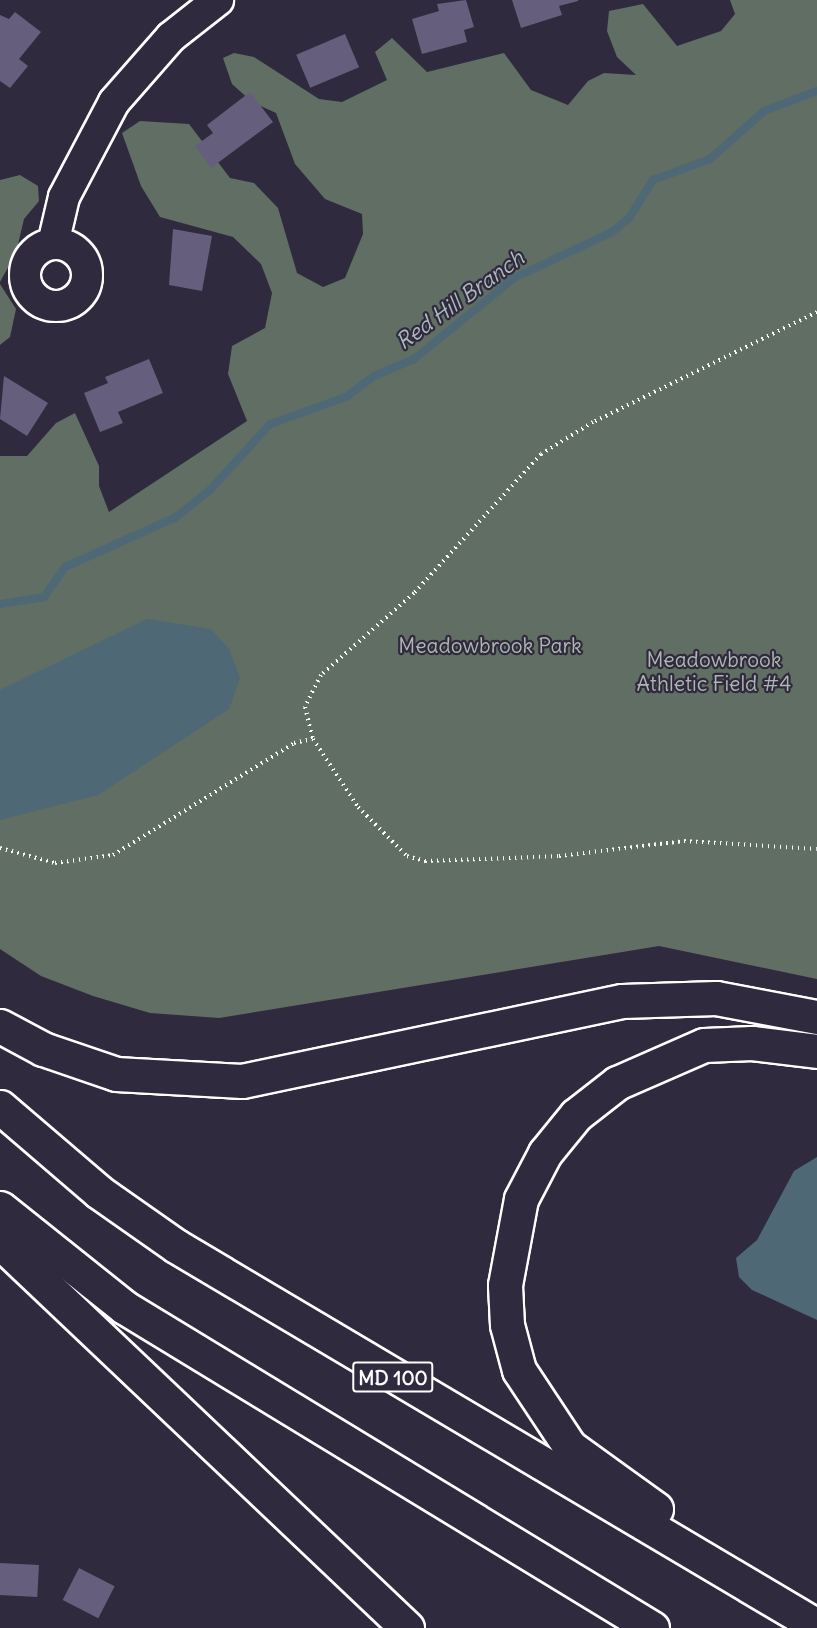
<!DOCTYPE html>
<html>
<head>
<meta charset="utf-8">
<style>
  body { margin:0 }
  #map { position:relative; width:817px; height:1628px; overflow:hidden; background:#2f2a3d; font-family:Delius,sans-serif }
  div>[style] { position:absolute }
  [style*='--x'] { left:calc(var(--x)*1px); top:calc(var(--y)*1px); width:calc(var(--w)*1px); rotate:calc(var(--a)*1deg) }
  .green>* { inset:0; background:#616e63 }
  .water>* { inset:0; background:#4e6876 }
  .stream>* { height:8px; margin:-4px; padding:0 4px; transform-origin:4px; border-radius:4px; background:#4e6876 }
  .building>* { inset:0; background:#655f7d; transform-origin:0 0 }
  .path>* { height:4px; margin-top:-2px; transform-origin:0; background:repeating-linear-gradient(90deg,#fff 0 1.5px,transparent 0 6px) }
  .roads { filter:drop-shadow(2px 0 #fff) drop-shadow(-2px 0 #fff) drop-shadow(0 2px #fff) drop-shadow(0 -2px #fff) }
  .minor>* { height:30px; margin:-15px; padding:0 15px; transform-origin:15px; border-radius:15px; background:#2f2a3d }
  .minor>.ring { margin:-15px; padding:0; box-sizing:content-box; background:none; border:30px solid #2f2a3d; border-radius:50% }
  .highway>* { height:33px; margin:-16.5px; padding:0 16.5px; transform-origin:16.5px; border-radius:16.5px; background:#2f2a3d }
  span { translate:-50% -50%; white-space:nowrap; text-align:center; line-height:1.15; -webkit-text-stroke:4.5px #2f2a3d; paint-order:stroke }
  .shield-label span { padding:2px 4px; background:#2f2a3d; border:2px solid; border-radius:4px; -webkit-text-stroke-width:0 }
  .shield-label { font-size:20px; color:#fff; font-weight:700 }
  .park-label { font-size:21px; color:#b0b6b1 }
  .water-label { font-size:22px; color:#afbbc1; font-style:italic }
</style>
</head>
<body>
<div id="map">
  <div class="green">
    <i style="clip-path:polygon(730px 0,817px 0,817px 979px,659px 946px,219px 1018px,150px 1013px,93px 996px,41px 976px,0 949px,0 456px,27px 456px,56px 423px,75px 413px,99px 466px,99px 486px,109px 512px,247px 421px,228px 374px,232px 346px,265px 328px,272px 293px,261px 264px,233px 237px,160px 217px,141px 186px,122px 133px,140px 121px,189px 124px,230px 178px,254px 183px,278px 208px,297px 273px,323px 287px,345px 278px,363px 234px,362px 214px,325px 199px,295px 164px,276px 113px,252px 102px,232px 84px,223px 58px,234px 53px,254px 57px,319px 99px,342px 102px,387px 80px,375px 52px,392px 38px,427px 72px,504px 53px,531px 90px,568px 105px,588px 81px,604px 73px,636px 75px,617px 57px,607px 31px,609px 11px,643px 4px,677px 46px,721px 31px,735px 14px)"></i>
    <i style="clip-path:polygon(20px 175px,38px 186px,39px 201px,24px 219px,16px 253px,0 282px,0 180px)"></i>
    <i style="clip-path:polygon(0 284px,16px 309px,10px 337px,0 345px)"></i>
  </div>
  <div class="water">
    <i style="clip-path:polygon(147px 619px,211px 629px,229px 649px,240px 678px,229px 709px,98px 795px,0 820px,0 690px)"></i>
    <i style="clip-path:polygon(817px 1157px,817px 1320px,752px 1290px,739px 1277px,736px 1258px,757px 1240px,794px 1171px)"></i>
  </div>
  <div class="stream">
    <i style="--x:0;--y:604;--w:45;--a:-9"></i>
    <i style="--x:44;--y:597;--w:37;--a:-55"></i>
    <i style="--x:65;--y:567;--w:122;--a:-24.2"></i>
    <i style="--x:176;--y:517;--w:43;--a:-38.5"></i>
    <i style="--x:210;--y:490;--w:89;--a:-47.7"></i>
    <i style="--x:270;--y:424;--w:81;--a:-19.6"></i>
    <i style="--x:346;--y:397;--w:35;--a:-37"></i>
    <i style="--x:374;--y:376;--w:43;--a:-23"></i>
    <i style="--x:414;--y:359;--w:129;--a:-39"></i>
    <i style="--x:514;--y:278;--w:108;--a:-25.1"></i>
    <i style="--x:612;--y:232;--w:22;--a:-39"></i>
    <i style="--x:629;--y:218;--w:45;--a:-57.7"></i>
    <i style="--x:653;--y:180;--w:61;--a:-20.2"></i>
    <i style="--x:710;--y:159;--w:72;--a:-41.6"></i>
    <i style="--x:764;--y:111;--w:57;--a:-20.7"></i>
  </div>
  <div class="building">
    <i style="clip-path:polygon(466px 0,474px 27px,464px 30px,467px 42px,422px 54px,412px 19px,439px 11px,437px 4px)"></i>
    <i style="clip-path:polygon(512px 0,578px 0,578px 1px,559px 6px,562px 15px,521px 28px)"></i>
    <i style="clip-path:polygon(15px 12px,41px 32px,19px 59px,28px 66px,10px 88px,0 81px,0 15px,9px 19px)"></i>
    <i style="left:345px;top:34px;width:36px;height:53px;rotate:67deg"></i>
    <i style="clip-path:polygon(250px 92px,273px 122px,211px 168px,195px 146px,213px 133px,207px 125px)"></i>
    <i style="clip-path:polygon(173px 229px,212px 236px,202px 291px,169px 285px)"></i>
    <i style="clip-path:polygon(149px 359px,163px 393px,118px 412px,123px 423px,100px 432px,84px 393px,108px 383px,105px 377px)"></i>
    <i style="clip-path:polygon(4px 376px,48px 403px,27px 436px,0 419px)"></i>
    <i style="left:0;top:1563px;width:39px;height:32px;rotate:3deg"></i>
    <i style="left:79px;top:1568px;width:40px;height:36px;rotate:27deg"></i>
  </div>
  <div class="path">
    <i style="--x:817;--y:312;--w:250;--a:153.8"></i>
    <i style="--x:593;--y:422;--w:61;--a:148.4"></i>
    <i style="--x:541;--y:454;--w:188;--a:132.4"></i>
    <i style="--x:414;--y:593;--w:124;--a:138.6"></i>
    <i style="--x:321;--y:675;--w:36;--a:117"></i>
    <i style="--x:305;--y:707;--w:33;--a:76"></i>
    <i style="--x:313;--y:739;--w:82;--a:56.5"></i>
    <i style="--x:358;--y:807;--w:69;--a:45"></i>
    <i style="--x:407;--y:856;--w:19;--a:16"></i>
    <i style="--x:425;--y:861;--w:134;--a:-2.1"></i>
    <i style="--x:559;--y:856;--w:126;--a:-6.8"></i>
    <i style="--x:684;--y:841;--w:133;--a:3.4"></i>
    <i style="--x:0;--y:848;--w:57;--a:15.3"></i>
    <i style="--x:55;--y:863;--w:59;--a:-7.9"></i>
    <i style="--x:113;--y:855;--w:213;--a:-31.7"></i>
    <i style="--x:294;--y:743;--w:19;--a:-12"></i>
  </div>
  <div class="roads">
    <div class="minor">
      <i class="ring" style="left:25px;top:244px;width:32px;height:32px"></i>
      <i style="--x:53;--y:244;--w:48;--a:-76.8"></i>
      <i style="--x:64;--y:197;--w:107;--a:-62.2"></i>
      <i style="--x:114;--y:102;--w:86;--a:-48.8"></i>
      <i style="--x:171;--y:37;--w:60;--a:-38.2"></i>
    </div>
    <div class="highway">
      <i style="--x:0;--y:1026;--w:49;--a:28.1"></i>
      <i style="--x:43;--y:1049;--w:77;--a:18.9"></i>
      <i style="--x:116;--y:1074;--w:126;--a:3.2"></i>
      <i style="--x:242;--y:1081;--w:388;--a:-11.9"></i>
      <i style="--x:622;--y:1001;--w:94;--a:-1.8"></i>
      <i style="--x:716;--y:998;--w:103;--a:10.7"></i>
      <i style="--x:0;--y:1107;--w:130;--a:40.6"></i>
      <i style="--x:99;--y:1192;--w:94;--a:35"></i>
      <i style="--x:176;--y:1246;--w:745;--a:30.66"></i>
      <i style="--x:0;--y:1208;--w:159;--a:38.6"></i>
      <i style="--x:124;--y:1307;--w:618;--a:31.3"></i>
      <i style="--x:0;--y:1242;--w:561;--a:43.48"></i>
      <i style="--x:656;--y:1509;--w:106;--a:-144.2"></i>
      <i style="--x:570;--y:1447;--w:92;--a:-123.5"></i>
      <i style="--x:519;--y:1370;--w:47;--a:-104.9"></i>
      <i style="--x:507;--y:1325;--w:40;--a:-92.9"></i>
      <i style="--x:505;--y:1285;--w:87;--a:-79.5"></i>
      <i style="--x:521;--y:1199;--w:52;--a:-62.4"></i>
      <i style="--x:545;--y:1153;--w:49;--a:-50.8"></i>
      <i style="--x:576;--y:1115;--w:52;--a:-38"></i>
      <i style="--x:617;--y:1083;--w:95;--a:-23.6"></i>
      <i style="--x:704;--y:1045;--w:48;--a:-2.4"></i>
      <i style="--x:752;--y:1043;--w:65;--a:7"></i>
    </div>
  </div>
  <div class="shield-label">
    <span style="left:393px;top:1377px">MD 100</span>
  </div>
  <div class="park-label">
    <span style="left:490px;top:646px">Meadowbrook Park</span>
    <span style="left:714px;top:672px">Meadowbrook<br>Athletic Field #4</span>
  </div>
  <div class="water-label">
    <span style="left:460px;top:300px;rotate:-36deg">Red Hill Branch</span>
  </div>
</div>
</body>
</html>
